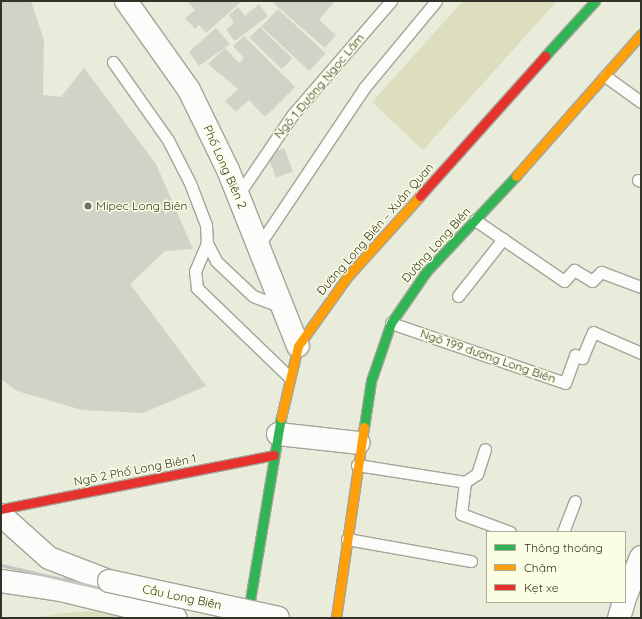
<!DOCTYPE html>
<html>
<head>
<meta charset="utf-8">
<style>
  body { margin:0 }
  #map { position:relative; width:642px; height:619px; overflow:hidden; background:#e9ebdb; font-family:Quicksand,sans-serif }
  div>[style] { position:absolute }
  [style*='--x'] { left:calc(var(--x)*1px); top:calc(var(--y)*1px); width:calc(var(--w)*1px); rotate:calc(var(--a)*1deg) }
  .green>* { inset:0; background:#dcdebe }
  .building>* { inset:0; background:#d1d3c6; transform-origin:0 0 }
  .roads { filter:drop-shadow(1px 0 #a4a599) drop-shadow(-1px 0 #a4a599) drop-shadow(0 1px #a4a599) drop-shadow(0 -1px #a4a599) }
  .lane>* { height:11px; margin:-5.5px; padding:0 5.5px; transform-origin:5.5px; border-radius:5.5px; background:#fcfcfa }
  .street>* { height:22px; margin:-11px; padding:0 11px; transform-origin:11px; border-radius:11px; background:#fcfcfa }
  .fast>* { height:9px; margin:-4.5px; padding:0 4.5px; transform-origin:4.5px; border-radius:4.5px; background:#30b455 }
  .slow>* { height:9px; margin:-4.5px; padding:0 4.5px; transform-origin:4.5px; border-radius:4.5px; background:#ff9f0a }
  .jam>* { height:9px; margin:-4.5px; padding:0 4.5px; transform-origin:4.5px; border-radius:4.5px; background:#e5322d }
  .rail>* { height:3px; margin:-1.5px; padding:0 1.5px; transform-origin:1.5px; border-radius:1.5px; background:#c4c5c1 }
  .bridges { filter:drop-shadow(1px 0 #a4a599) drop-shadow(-1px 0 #a4a599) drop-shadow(0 1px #a4a599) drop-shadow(0 -1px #a4a599) }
  .street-bridge>* { height:22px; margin:-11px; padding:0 11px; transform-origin:11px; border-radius:11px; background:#fcfcfa }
  .dots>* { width:11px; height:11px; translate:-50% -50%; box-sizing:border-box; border:2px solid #fcfee3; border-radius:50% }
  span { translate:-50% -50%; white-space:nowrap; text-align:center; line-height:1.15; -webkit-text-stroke:3px #fcfee3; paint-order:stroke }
  .street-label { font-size:12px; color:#323328 }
  .poi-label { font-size:12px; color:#323328 }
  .left { translate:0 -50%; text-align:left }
  .frame { position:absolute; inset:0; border:2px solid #323328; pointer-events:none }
  .legend { position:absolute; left:486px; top:531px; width:140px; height:72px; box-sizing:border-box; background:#fcfee3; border:1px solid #abad98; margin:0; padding:5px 7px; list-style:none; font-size:12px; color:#323328 }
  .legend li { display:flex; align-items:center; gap:8px; height:20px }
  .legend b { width:20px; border:1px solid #abad98 }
</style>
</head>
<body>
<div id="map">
  <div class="green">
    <i style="clip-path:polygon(463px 1px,557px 1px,423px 150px,372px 102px)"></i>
    <i style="clip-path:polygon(98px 611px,128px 618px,34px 618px,64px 613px)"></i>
  </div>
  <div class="building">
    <i style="clip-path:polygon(1px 1px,31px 1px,44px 40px,43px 95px,61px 97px,84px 68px,156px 164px,193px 249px,165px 251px,130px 284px,206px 386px,143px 413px,82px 410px,17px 391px,1px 379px)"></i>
    <i style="clip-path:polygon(187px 1px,242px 1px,206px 33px,199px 25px,195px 29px,185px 18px,195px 10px)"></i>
    <i style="clip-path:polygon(271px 1px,335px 1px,319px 20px,336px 35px,325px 48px)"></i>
    <i style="clip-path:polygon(259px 4px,268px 16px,235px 41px,226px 30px,234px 23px,229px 15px,238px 7px,245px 16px)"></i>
    <i style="left:278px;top:9px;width:65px;height:24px;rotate:43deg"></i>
    <i style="left:260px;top:27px;width:45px;height:15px;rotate:44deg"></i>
    <i style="clip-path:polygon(216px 28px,230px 44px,199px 66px,189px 52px)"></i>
    <i style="clip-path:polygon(244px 36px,295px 87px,265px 117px,249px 100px,236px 112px,225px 101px,238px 89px,208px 64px,225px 48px,239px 63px,244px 58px,233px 46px)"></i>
    <i style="left:284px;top:148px;width:25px;height:18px;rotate:69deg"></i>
  </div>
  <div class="roads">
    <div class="lane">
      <i style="--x:113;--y:62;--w:95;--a:54.8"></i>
      <i style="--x:168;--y:140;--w:48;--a:62.9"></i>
      <i style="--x:190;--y:183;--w:45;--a:69.1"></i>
      <i style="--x:206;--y:225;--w:18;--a:87"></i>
      <i style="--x:207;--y:243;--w:30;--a:113"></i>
      <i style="--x:195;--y:271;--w:17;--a:83"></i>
      <i style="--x:197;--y:288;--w:127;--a:44"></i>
      <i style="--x:605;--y:76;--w:44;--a:35.8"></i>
      <i style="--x:638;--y:180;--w:3;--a:18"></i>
      <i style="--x:238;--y:195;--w:98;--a:-55.8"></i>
      <i style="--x:293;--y:114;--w:150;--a:-49.1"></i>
      <i style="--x:475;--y:220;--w:108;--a:34.4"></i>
      <i style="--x:564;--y:281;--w:15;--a:-48"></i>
      <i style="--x:574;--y:270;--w:21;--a:31"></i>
      <i style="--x:592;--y:281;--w:13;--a:-45"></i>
      <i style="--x:601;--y:272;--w:43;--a:20.6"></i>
      <i style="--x:207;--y:243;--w:20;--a:63"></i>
      <i style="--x:216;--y:261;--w:51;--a:43.4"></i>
      <i style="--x:253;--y:296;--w:31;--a:21"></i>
      <i style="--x:259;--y:245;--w:189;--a:-56.2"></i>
      <i style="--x:364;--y:88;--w:113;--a:-50.4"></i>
      <i style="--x:458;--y:296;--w:73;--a:-51.7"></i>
      <i style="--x:391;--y:323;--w:184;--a:19"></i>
      <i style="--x:565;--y:383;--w:30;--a:-70"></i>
      <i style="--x:575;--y:355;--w:8;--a:23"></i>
      <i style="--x:582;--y:358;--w:28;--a:-67"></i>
      <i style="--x:593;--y:332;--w:52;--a:23.6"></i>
      <i style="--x:357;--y:465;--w:109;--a:8.9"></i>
      <i style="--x:465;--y:482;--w:32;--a:97"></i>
      <i style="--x:461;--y:514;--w:52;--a:20.2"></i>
      <i style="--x:465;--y:482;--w:14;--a:-34"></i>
      <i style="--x:477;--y:474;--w:26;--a:-72"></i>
      <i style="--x:563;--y:532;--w:33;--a:-69"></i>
      <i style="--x:347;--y:539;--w:126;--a:10.1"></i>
    </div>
    <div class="street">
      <i style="--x:126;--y:1;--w:109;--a:54.7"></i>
      <i style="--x:189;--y:90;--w:89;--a:64"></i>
      <i style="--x:228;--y:170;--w:189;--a:68.3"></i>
      <i style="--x:278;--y:434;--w:81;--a:6.3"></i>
      <i style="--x:1;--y:515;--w:64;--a:41.9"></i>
      <i style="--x:49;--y:558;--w:64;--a:21"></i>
      <i style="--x:1;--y:581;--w:61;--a:8.5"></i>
      <i style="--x:61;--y:590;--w:118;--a:13.7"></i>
      <i style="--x:625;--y:598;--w:44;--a:-68.7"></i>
      <i style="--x:619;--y:618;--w:17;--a:-73"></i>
    </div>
    <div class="fast">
      <i style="--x:545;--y:56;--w:74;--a:-47.7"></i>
      <i style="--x:364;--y:427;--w:47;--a:-81.3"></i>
      <i style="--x:371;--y:381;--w:61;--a:-71"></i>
      <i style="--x:391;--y:323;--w:62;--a:-55.5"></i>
      <i style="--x:426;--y:272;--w:132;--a:-46.8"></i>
      <i style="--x:247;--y:618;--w:203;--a:-80.4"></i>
    </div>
    <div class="slow">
      <i style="--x:516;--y:176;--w:189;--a:-48.6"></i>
      <i style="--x:281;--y:418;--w:74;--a:-76.7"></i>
      <i style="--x:298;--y:346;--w:86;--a:-54.5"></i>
      <i style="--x:348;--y:276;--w:108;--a:-48"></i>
      <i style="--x:336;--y:618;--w:193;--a:-81.7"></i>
    </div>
    <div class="jam">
      <i style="--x:420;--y:196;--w:188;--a:-48.2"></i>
      <i style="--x:1;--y:509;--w:278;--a:-11.2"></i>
    </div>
  </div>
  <div class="rail">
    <i style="--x:1;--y:565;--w:235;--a:13"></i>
  </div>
  <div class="bridges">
    <div class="street-bridge">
      <i style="--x:109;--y:581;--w:173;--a:12.3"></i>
    </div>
  </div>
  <div class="dots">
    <i style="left:88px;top:206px;background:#727367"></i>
  </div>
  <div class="street-label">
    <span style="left:319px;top:86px;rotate:-50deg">Ngõ 1 Đường Ngọc Lâm</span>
    <span style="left:225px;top:167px;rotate:66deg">Phố Long Biên 2</span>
    <span style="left:375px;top:229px;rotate:-49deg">Đường Long Biên – Xuân Quan</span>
    <span style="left:436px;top:245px;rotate:-48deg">Đường Long Biên</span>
    <span style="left:488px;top:356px;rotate:19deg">Ngõ 199 đường Long Biên</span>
    <span style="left:135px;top:470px;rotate:-11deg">Ngõ 2 Phố Long Biên 1</span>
    <span style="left:182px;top:597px;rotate:12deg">Cầu Long Biên</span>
  </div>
  <div class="poi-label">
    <span class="left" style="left:96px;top:206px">Mipec Long Biên</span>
  </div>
  <div class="frame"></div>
  <ul class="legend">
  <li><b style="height:5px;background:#30b455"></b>Thông thoáng</li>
  <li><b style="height:5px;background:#ff9f0a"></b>Chậm</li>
  <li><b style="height:5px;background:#e5322d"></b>Kẹt xe</li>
  </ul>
</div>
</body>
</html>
